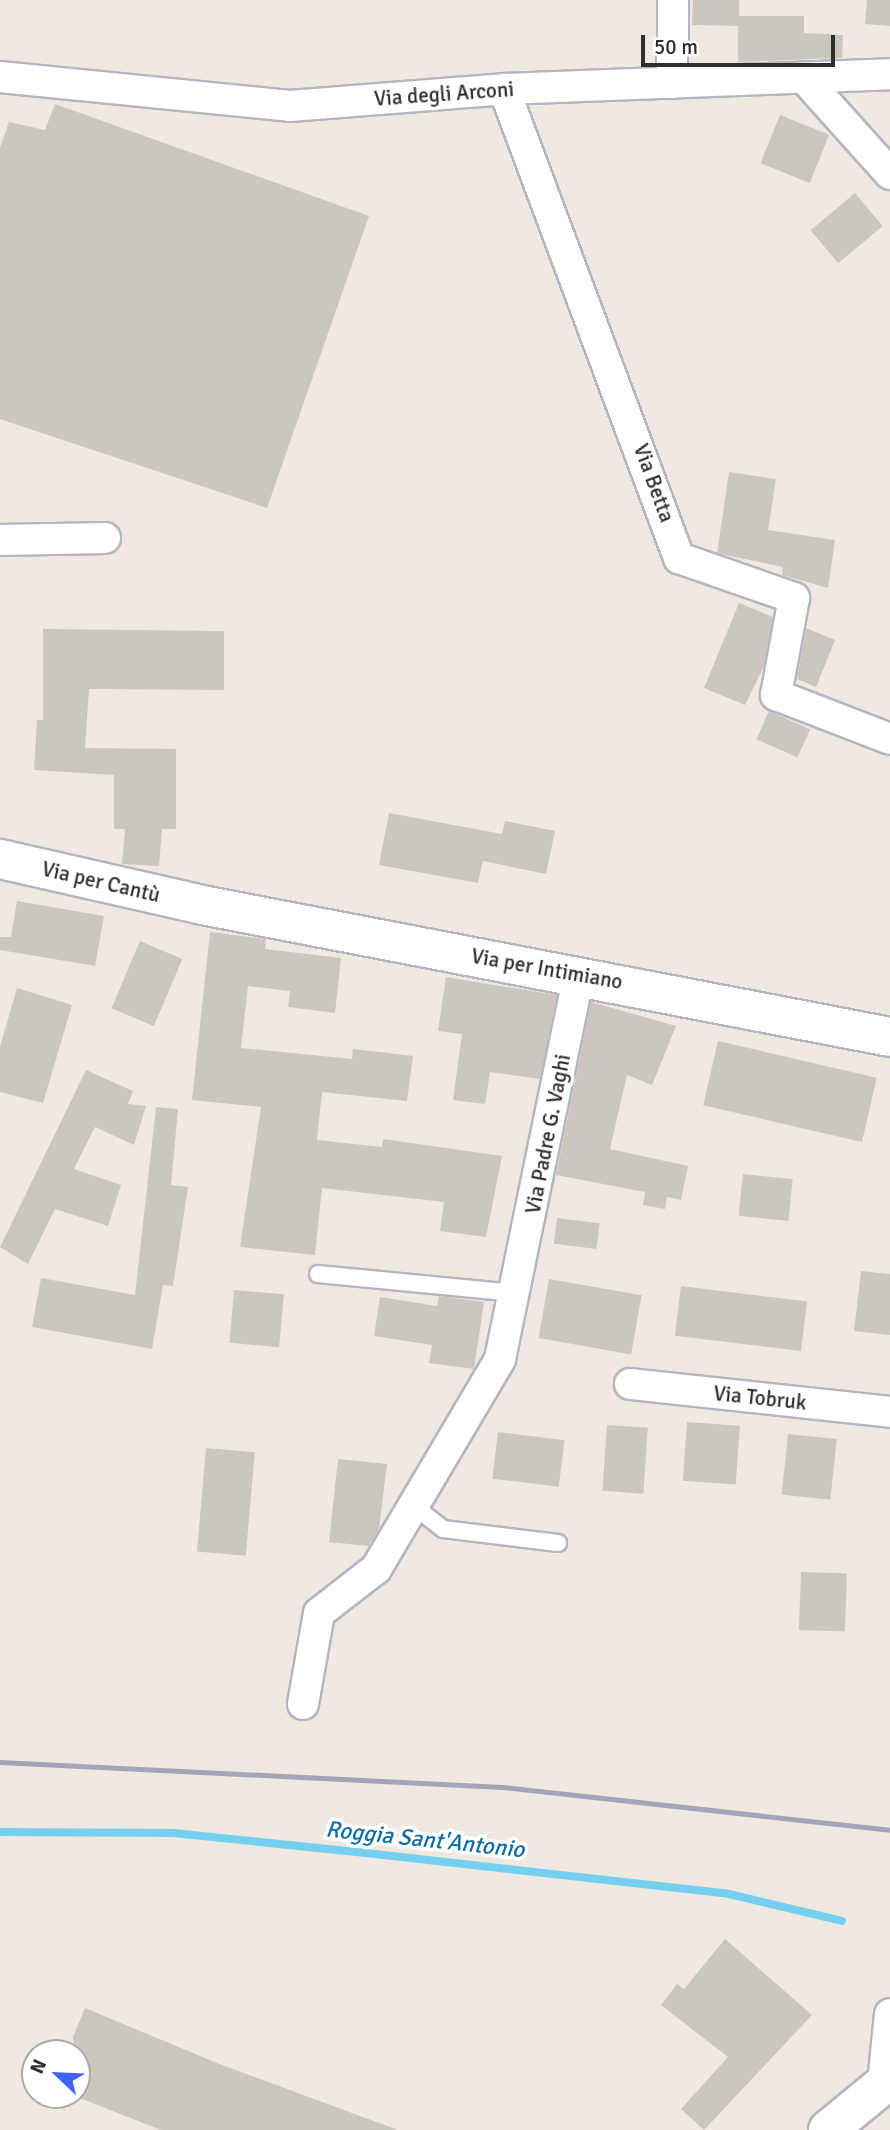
<!DOCTYPE html>
<html>
<head>
<meta charset="utf-8">
<style>
  body { margin:0 }
  #map { position:relative; width:890px; height:2130px; overflow:hidden; background:#efe9e1; font-family:Signika,sans-serif }
  div>[style] { position:absolute }
  [style*='--x'] { left:calc(var(--x)*1px); top:calc(var(--y)*1px); width:calc(var(--w)*1px); rotate:calc(var(--a)*1deg) }
  .stream>* { height:8px; margin:-4px; padding:0 4px; transform-origin:4px; border-radius:4px; background:#75cff0 }
  .building>* { inset:0; background:#cbc7bf; transform-origin:0 0 }
  .roads { filter:drop-shadow(2px 0 #b4b7c1) drop-shadow(-2px 0 #b4b7c1) drop-shadow(0 2px #b4b7c1) drop-shadow(0 -2px #b4b7c1) }
  .service>* { height:16px; margin:-8px; padding:0 8px; transform-origin:8px; border-radius:8px; background:#fff }
  .minor>* { height:30px; margin:-15px; padding:0 15px; transform-origin:15px; border-radius:15px; background:#fff }
  .tertiary>* { height:38px; margin:-19px; padding:0 19px; transform-origin:19px; border-radius:19px; background:#fff }
  .rail>* { height:5px; margin:-2.5px; padding:0 2.5px; transform-origin:2.5px; border-radius:2.5px; background:#a3a6b8 }
  span { translate:-50% -50%; white-space:nowrap; text-align:center; line-height:1.15; -webkit-text-stroke:7px #fff; paint-order:stroke }
  .street-label { font-size:21px; color:#2e2e2e }
  .water-label { font-size:23px; color:#0d6fa3; font-style:italic }
  .north { position:absolute; left:21px; top:2039px; width:70px; height:70px; box-sizing:border-box; background:#fff; border:2px solid #ababab; border-radius:50%; rotate:293deg; font-size:19px; font-weight:700; line-height:28px; text-align:center; color:#2e2e2e }
  .north::after { content:''; display:block; margin:auto; width:24px; height:32px; background:#4264fb; clip-path:polygon(50% 0,100% 100%,50% 72%,0 100%) }
  .scale { position:absolute; left:641px; top:35px; width:194px; height:32px; box-sizing:border-box; border:4px solid #2e2e2e; border-top:0; padding-left:9px; font-size:21px; line-height:24px; white-space:nowrap; color:#2e2e2e; -webkit-text-stroke:5px #fff; paint-order:stroke }
</style>
</head>
<body>
<div id="map">
  <div class="stream">
    <i style="--x:0;--y:1832;--w:173;--a:0.3"></i>
    <i style="--x:173;--y:1833;--w:194;--a:5.9"></i>
    <i style="--x:366;--y:1853;--w:365;--a:6.4"></i>
    <i style="--x:729;--y:1894;--w:116;--a:13.4"></i>
  </div>
  <div class="building">
    <i style="clip-path:polygon(693px 0,739px 0,739px 16px,804px 16px,804px 33px,843px 35px,842px 58px,738px 62px,738px 26px,692px 25px)"></i>
    <i style="clip-path:polygon(867px 0,890px 0,890px 26px,865px 24px)"></i>
    <i style="clip-path:polygon(55px 104px,369px 216px,267px 508px,0 419px,0 148px,9px 122px,45px 130px)"></i>
    <i style="left:780px;top:115px;width:53px;height:52px;rotate:22deg"></i>
    <i style="left:855px;top:193px;width:43px;height:58px;rotate:50deg"></i>
    <i style="clip-path:polygon(729px 472px,776px 479px,768px 530px,835px 540px,828px 588px,782px 575px,783px 567px,717px 553px)"></i>
    <i style="clip-path:polygon(739px 603px,773px 617px,764px 666px,745px 705px,704px 688px)"></i>
    <i style="clip-path:polygon(806px 628px,835px 640px,816px 687px,797px 679px)"></i>
    <i style="clip-path:polygon(43px 629px,224px 631px,224px 690px,89px 689px,85px 748px,176px 749px,176px 829px,162px 829px,159px 866px,122px 864px,125px 829px,114px 829px,114px 775px,34px 770px,37px 720px,43px 720px)"></i>
    <i style="left:769px;top:711px;width:45px;height:31px;rotate:24deg"></i>
    <i style="clip-path:polygon(389px 813px,502px 834px,505px 821px,555px 831px,546px 874px,483px 861px,478px 883px,379px 865px)"></i>
    <i style="clip-path:polygon(17px 901px,104px 916px,95px 966px,0 950px,0 937px,11px 937px)"></i>
    <i style="clip-path:polygon(210px 932px,266px 939px,265px 949px,341px 958px,335px 1013px,288px 1007px,290px 991px,248px 986px,241px 1048px,352px 1059px,353px 1049px,413px 1056px,407px 1101px,322px 1092px,317px 1140px,382px 1147px,383px 1139px,502px 1156px,486px 1237px,440px 1231px,444px 1202px,322px 1188px,315px 1255px,240px 1247px,261px 1107px,192px 1100px)"></i>
    <i style="left:140px;top:941px;width:46px;height:73px;rotate:23deg"></i>
    <i style="clip-path:polygon(446px 977px,557px 995px,540px 1079px,490px 1072px,485px 1104px,453px 1100px,462px 1034px,438px 1031px)"></i>
    <i style="clip-path:polygon(17px 988px,72px 1005px,43px 1103px,0 1092px,0 1047px)"></i>
    <i style="clip-path:polygon(591px 1002px,676px 1026px,652px 1085px,627px 1075px,610px 1149px,688px 1166px,681px 1200px,667px 1197px,665px 1209px,643px 1205px,645px 1192px,556px 1175px)"></i>
    <i style="left:718px;top:1041px;width:163px;height:66px;rotate:13deg"></i>
    <i style="clip-path:polygon(86px 1070px,133px 1091px,128px 1104px,146px 1106px,134px 1145px,95px 1127px,74px 1169px,121px 1185px,108px 1226px,55px 1209px,28px 1264px,0 1247px)"></i>
    <i style="clip-path:polygon(156px 1107px,178px 1109px,171px 1185px,188px 1187px,173px 1286px,163px 1285px,152px 1349px,32px 1327px,41px 1278px,135px 1295px)"></i>
    <i style="left:743px;top:1174px;width:50px;height:42px;rotate:6deg"></i>
    <i style="left:557px;top:1218px;width:43px;height:26px;rotate:7deg"></i>
    <i style="clip-path:polygon(861px 1271px,890px 1274px,890px 1335px,854px 1331px)"></i>
    <i style="left:549px;top:1279px;width:94px;height:60px;rotate:10deg"></i>
    <i style="left:681px;top:1286px;width:127px;height:50px;rotate:7deg"></i>
    <i style="left:234px;top:1290px;width:50px;height:53px;rotate:5deg"></i>
    <i style="clip-path:polygon(439px 1296px,484px 1302px,474px 1369px,429px 1363px,432px 1345px,374px 1336px,380px 1297px,437px 1306px)"></i>
    <i style="left:687px;top:1422px;width:53px;height:59px;rotate:4deg"></i>
    <i style="left:607px;top:1425px;width:41px;height:66px;rotate:4deg"></i>
    <i style="left:498px;top:1432px;width:67px;height:47px;rotate:7deg"></i>
    <i style="left:788px;top:1434px;width:49px;height:61px;rotate:6deg"></i>
    <i style="left:206px;top:1448px;width:49px;height:104px;rotate:5deg"></i>
    <i style="clip-path:polygon(338px 1459px,387px 1464px,379px 1529px,369px 1546px,329px 1542px)"></i>
    <i style="left:801px;top:1572px;width:46px;height:58px;rotate:2deg"></i>
    <i style="clip-path:polygon(725px 1939px,812px 2015px,704px 2130px,681px 2109px,728px 2057px,661px 2005px,677px 1984px,684px 1989px)"></i>
    <i style="clip-path:polygon(85px 2008px,217px 2063px,398px 2130px,161px 2130px,77px 2097px,73px 2037px)"></i>
  </div>
  <div class="roads">
    <div class="service">
      <i style="--x:318;--y:1274;--w:198;--a:5.5"></i>
      <i style="--x:415;--y:1507;--w:36;--a:38"></i>
      <i style="--x:443;--y:1529;--w:116;--a:6.9"></i>
    </div>
    <div class="minor">
      <i style="--x:0;--y:77;--w:291;--a:5.7"></i>
      <i style="--x:290;--y:106;--w:215;--a:-4.5"></i>
      <i style="--x:504;--y:89;--w:386;--a:-2.2"></i>
      <i style="--x:804;--y:78;--w:129;--a:48.1"></i>
      <i style="--x:672;--y:83;--w:83;--a:-89.3"></i>
      <i style="--x:504;--y:89;--w:501;--a:69.54"></i>
      <i style="--x:679;--y:558;--w:122;--a:19.2"></i>
      <i style="--x:794;--y:598;--w:99;--a:100.5"></i>
      <i style="--x:776;--y:695;--w:122;--a:21.1"></i>
      <i style="--x:0;--y:540;--w:105;--a:-1.1"></i>
      <i style="--x:630;--y:1384;--w:262;--a:6.1"></i>
      <i style="--x:303;--y:1704;--w:92;--a:-80"></i>
      <i style="--x:319;--y:1613;--w:72;--a:-37.7"></i>
      <i style="--x:376;--y:1569;--w:244;--a:-59.4"></i>
      <i style="--x:500;--y:1359;--w:392;--a:-78.4"></i>
      <i style="--x:883;--y:2083;--w:69;--a:-84.2"></i>
    </div>
    <div class="tertiary">
      <i style="--x:0;--y:859;--w:207;--a:12.8"></i>
      <i style="--x:202;--y:905;--w:701;--a:10.86"></i>
      <i style="--x:828;--y:2130;--w:80;--a:-39.4"></i>
    </div>
  </div>
  <div class="rail">
    <i style="--x:0;--y:1762;--w:503;--a:2.85"></i>
    <i style="--x:502;--y:1787;--w:390;--a:6.3"></i>
  </div>
  <div class="street-label">
    <span style="left:444px;top:94px;rotate:-4deg">Via degli Arconi</span>
    <span style="left:654px;top:483px;rotate:70deg">Via Betta</span>
    <span style="left:101px;top:882px;rotate:13deg">Via per Cantù</span>
    <span style="left:547px;top:969px;rotate:10deg">Via per Intimiano</span>
    <span style="left:548px;top:1134px;rotate:-79deg">Via Padre G. Vaghi</span>
    <span style="left:760px;top:1398px;rotate:6deg">Via Tobruk</span>
  </div>
  <div class="water-label">
    <span style="left:425px;top:1840px;rotate:6deg">Roggia Sant'Antonio</span>
  </div>
  <div class="north">N</div>
  <div class="scale">50 m</div>
</div>
</body>
</html>
